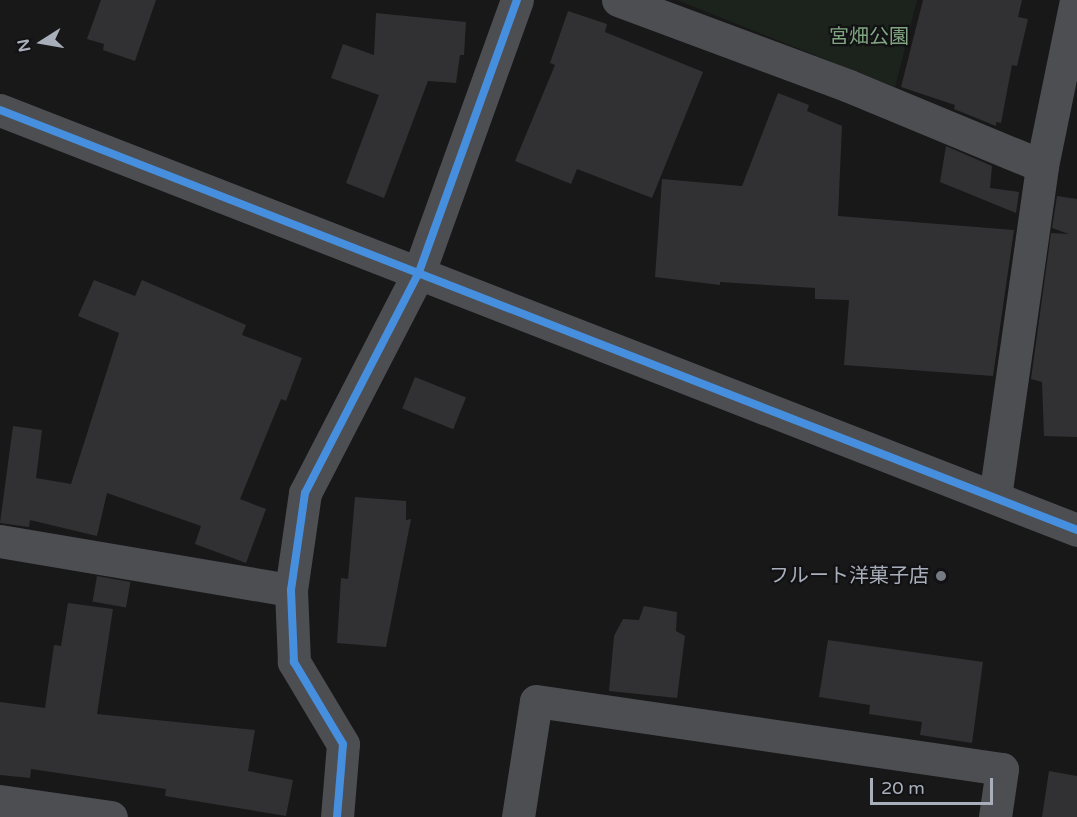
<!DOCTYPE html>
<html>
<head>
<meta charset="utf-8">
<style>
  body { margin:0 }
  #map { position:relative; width:1077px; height:817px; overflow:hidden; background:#181819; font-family:"Varela Round","Noto Sans JP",sans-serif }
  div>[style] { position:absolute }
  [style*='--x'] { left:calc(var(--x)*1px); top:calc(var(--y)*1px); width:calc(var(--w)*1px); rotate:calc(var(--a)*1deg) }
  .green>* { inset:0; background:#1c231d }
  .building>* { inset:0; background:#313133; transform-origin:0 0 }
  .minor>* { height:33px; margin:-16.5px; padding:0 16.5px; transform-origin:16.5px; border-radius:16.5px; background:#4c4e52 }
  .tertiary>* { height:33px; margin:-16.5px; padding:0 16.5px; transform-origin:16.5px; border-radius:16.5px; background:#4c4e52 }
  .cycleway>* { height:8px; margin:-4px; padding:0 4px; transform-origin:4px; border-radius:4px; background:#468fdf }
  .dots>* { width:16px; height:16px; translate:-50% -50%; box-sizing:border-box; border:3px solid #121215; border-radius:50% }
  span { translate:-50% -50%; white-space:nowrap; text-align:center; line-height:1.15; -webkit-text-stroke:4.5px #121215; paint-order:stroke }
  .park-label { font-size:20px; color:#80a581 }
  .poi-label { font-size:20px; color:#a9afba }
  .right { translate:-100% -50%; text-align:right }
  .north { position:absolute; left:12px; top:12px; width:60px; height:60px; -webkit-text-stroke:4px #121215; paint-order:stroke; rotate:259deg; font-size:16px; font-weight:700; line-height:24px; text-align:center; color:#a9afba }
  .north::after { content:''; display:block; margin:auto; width:21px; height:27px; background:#a9afba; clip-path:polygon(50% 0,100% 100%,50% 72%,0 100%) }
  .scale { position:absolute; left:870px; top:778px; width:123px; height:27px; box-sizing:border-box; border:3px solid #a9afba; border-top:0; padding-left:8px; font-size:18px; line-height:21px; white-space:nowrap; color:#a9afba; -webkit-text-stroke:4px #121215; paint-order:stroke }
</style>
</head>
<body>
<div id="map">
  <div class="green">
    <i style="clip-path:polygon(677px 0,917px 0,895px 87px)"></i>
  </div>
  <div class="building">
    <i style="clip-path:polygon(101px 0,156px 0,135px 61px,103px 50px,104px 44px,87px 39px)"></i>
    <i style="clip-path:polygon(923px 0,1022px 0,1018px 17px,1028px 19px,1017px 66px,1012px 65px,1001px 123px,996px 122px,996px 126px,954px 109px,955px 105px,901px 87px)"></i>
    <i style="clip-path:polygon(568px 11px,607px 24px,605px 32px,703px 72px,652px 198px,577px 169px,571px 184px,515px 161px,555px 65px,550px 63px)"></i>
    <i style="clip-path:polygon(376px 13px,466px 22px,464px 55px,460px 55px,456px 83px,428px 81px,384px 198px,346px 183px,379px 95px,331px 78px,343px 44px,374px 55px)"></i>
    <i style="clip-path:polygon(778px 93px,809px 105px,807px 111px,842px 126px,838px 216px,1014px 230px,993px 376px,844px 365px,849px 300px,815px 299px,815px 288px,720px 282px,720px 285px,655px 277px,662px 179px,742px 186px)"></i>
    <i style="clip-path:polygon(946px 146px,992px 166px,990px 188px,1019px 192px,1016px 213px,940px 182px)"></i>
    <i style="clip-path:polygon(1057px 196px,1077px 199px,1077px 437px,1044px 436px,1042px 382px,1031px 379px,1051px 233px,1069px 234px,1052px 228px)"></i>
    <i style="clip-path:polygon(94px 280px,135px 296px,142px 280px,246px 325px,242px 335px,302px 358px,286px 401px,281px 399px,240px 499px,266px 509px,246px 563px,195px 544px,201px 526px,107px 493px,97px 536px,30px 520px,29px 527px,0 523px,13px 426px,42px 430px,36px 478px,71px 484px,119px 333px,78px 316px)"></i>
    <i style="left:415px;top:377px;width:55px;height:34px;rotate:22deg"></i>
    <i style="clip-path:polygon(355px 497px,406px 501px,406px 520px,411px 519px,386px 647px,337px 643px,341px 578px,348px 579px)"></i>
    <i style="left:97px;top:576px;width:34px;height:26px;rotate:10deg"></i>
    <i style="clip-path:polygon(68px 603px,113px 609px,97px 714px,255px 730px,248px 771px,293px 780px,286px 816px,165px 796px,166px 789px,31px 769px,30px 778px,0 775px,0 702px,45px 708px,54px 645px,61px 646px)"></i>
    <i style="clip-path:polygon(644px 606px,677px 612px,676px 631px,685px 636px,677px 698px,609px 691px,614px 636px,623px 619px,639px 620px)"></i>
    <i style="clip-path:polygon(828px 640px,983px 662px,972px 743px,920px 735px,922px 722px,869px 714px,870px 705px,819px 697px)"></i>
    <i style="clip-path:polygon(1049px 771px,1077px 776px,1077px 817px,1042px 817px)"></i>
  </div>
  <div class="minor">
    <i style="--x:618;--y:0;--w:246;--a:20.4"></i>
    <i style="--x:849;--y:86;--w:209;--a:22.5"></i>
    <i style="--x:995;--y:497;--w:334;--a:-81.9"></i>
    <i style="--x:1042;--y:166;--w:169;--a:-78.4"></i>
    <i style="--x:0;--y:541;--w:295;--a:9.6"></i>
    <i style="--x:0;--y:801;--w:112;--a:8.2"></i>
    <i style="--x:518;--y:817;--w:117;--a:-81.2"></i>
    <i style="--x:536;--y:701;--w:471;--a:8.3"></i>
    <i style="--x:1002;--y:769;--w:49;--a:98.3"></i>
  </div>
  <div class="tertiary">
    <i style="--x:0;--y:110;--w:1156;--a:21.3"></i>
    <i style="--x:337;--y:817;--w:73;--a:-85.3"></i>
    <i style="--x:343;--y:744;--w:96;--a:-120.9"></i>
    <i style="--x:294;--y:662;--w:72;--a:-92.4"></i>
    <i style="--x:291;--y:590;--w:98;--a:-81.8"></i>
    <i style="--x:305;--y:493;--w:249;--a:-62.7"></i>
    <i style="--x:419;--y:272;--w:289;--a:-70.2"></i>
  </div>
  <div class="cycleway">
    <i style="--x:0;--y:110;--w:1156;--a:21.3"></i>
    <i style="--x:337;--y:817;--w:73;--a:-85.3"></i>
    <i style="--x:343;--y:744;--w:96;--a:-120.9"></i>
    <i style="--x:294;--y:662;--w:72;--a:-92.4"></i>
    <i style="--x:291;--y:590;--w:98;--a:-81.8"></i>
    <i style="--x:305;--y:493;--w:249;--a:-62.7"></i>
    <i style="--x:419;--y:272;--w:289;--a:-70.2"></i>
  </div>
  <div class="dots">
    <i style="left:941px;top:576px;background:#767a82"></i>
  </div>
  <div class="park-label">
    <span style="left:869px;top:37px">宮畑公園</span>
  </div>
  <div class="poi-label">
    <span class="right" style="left:929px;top:576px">フルート洋菓子店</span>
  </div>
  <div class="north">N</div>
  <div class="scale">20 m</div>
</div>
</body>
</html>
